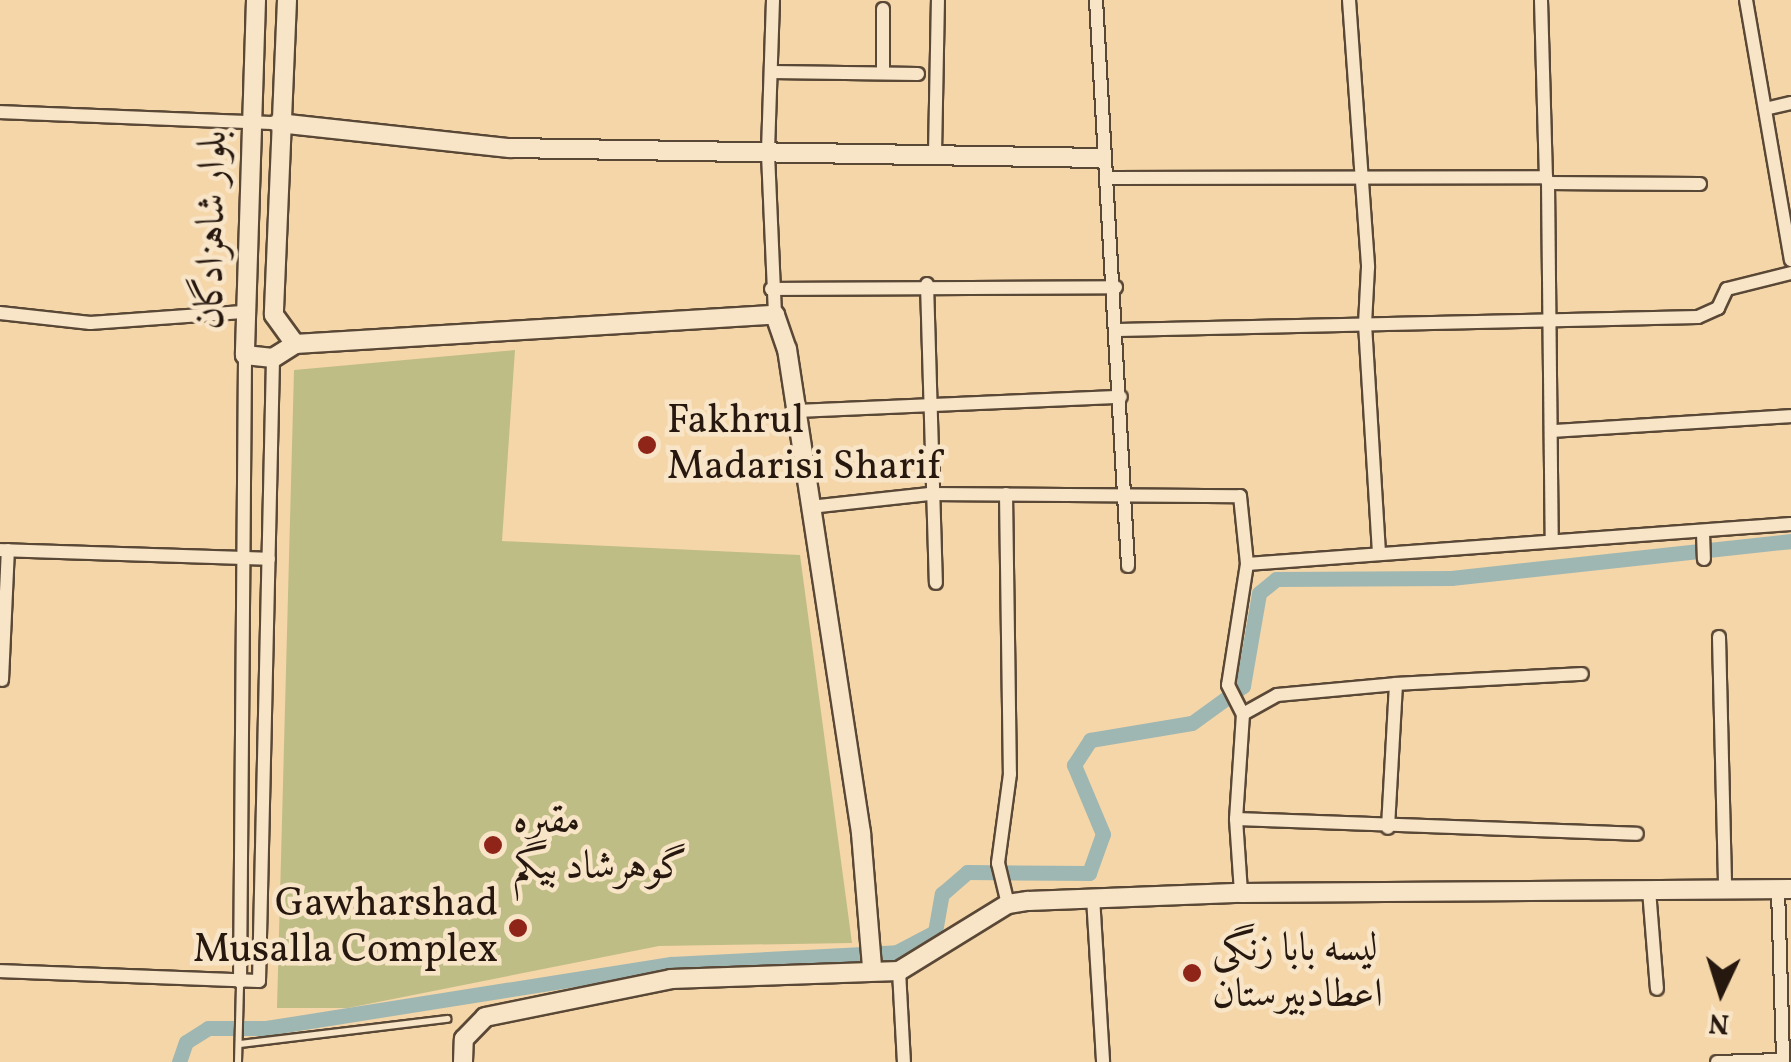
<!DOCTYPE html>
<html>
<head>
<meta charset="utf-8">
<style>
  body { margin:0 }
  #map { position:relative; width:1791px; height:1062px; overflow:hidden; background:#f5d6a9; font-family:Vollkorn,Amiri,serif }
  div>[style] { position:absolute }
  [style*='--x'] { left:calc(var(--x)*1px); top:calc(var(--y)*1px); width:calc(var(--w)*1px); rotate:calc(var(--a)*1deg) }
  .green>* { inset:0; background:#bfbd86 }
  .canal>* { height:15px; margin:-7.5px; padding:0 7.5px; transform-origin:7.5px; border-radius:7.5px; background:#9fb7b2 }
  .roads { filter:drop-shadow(2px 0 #5a4836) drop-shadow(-2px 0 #5a4836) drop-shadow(0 2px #5a4836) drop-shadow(0 -2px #5a4836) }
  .lane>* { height:6px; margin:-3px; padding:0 3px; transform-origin:3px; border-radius:3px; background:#f8e4c7 }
  .street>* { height:12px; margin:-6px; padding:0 6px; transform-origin:6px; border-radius:6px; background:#f8e4c7 }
  .secondary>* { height:18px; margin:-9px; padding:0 9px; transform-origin:9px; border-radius:9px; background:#f8e4c7 }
  .dots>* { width:28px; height:28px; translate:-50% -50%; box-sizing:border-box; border:5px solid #f8e4c7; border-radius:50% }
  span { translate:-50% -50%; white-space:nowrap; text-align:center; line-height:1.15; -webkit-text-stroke:9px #f8e4c7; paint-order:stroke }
  .street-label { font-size:40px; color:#26180f }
  .poi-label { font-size:40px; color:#26180f }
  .left { translate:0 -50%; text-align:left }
  .right { translate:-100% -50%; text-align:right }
  .north { position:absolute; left:1671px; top:942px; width:100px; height:100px; -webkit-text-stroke:8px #f8e4c7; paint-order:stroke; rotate:184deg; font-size:28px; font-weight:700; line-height:40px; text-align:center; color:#26180f }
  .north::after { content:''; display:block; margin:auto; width:35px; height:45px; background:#26180f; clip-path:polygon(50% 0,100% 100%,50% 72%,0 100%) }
</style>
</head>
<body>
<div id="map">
  <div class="green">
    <i style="clip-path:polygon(515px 350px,502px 541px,800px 555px,852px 943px,659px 946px,348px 1008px,277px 1008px,294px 370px)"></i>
  </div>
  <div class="canal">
    <i style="--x:179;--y:1062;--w:21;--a:-71"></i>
    <i style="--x:186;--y:1042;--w:26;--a:-32"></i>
    <i style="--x:208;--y:1028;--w:58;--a:0"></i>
    <i style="--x:266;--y:1028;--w:410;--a:-9"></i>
    <i style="--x:671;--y:964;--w:226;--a:-3"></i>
    <i style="--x:897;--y:952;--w:43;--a:-27.8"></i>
    <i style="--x:935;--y:932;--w:39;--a:-80"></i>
    <i style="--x:942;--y:894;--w:33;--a:-41"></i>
    <i style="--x:967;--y:872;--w:122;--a:0.5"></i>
    <i style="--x:1089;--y:873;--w:41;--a:-70.3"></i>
    <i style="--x:1103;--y:834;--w:75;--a:-112.8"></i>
    <i style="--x:1074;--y:765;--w:30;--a:-57"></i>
    <i style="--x:1090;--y:740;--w:103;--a:-9.5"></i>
    <i style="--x:1192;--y:723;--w:63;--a:-36"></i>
    <i style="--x:1243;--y:686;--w:94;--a:-80.2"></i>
    <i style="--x:1259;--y:593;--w:22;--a:-39"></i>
    <i style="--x:1276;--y:579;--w:175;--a:-0.3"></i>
    <i style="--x:1451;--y:578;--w:342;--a:-6.2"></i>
  </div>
  <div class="roads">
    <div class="lane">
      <i style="--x:240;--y:1044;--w:209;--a:-6.9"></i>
      <i style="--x:238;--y:1062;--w:79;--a:-88.5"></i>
    </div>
    <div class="street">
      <i style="--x:773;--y:0;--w:154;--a:91.9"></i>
      <i style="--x:768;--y:154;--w:161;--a:87.5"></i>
      <i style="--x:1096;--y:0;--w:567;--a:86.76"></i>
      <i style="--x:1349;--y:0;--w:268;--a:85.9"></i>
      <i style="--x:1368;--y:267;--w:57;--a:93"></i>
      <i style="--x:1365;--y:324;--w:227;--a:86.5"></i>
      <i style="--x:1541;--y:0;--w:177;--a:88.4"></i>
      <i style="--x:1746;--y:0;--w:264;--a:80.2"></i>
      <i style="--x:772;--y:72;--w:146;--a:0.8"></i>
      <i style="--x:883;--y:73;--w:64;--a:-90"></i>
      <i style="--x:1765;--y:109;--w:27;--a:-13"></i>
      <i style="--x:0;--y:112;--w:278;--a:2.3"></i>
      <i style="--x:935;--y:154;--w:154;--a:-88.9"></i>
      <i style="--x:1110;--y:178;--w:436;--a:-0.1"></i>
      <i style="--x:1546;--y:177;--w:6;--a:72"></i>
      <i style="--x:1548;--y:183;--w:152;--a:0.4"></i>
      <i style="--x:1548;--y:183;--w:356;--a:89.4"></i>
      <i style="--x:927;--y:284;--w:299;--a:88.3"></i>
      <i style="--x:771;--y:289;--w:345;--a:-0.3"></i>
      <i style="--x:0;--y:313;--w:91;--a:6.3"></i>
      <i style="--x:90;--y:323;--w:153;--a:-4.1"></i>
      <i style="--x:1118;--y:330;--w:580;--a:-1.28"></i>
      <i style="--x:1698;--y:317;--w:22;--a:-24"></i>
      <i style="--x:1718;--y:308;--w:21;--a:-65"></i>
      <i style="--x:1727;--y:289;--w:66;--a:-14"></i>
      <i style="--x:797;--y:411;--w:324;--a:-2.5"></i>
      <i style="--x:1553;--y:431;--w:238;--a:-3.6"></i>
      <i style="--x:1006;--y:494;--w:280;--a:89.2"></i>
      <i style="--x:1010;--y:774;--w:90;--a:97.7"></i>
      <i style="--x:998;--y:863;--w:42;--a:76.3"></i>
      <i style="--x:810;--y:507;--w:120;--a:-6.2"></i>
      <i style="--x:929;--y:494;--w:311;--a:0.4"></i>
      <i style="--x:1240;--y:496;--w:68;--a:84.1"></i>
      <i style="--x:1247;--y:564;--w:122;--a:98.9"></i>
      <i style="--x:1228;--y:685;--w:33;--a:63"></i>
      <i style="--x:1243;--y:714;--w:105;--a:93.8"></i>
      <i style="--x:1236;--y:819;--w:74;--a:86.1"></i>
      <i style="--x:1703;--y:533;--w:26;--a:88"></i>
      <i style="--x:0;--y:550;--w:269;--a:1.9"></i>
      <i style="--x:1247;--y:564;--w:545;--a:-4.21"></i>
      <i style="--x:1719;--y:637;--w:253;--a:88.6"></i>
      <i style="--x:2;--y:680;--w:130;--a:-87.4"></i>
      <i style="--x:1396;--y:684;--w:186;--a:-3.1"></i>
      <i style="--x:1243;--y:714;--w:39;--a:-29"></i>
      <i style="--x:1277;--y:695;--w:120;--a:-5.3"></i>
      <i style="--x:1396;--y:684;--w:144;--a:93.2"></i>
      <i style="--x:1236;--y:819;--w:401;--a:2.1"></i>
      <i style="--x:1778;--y:889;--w:173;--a:88.3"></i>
      <i style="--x:1649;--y:890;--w:99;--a:85.4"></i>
      <i style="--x:1093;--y:897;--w:165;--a:86.5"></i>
      <i style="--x:0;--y:971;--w:259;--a:2.2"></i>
      <i style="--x:259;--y:981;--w:623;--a:-88.71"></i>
      <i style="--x:899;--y:971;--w:91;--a:86.9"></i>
      <i style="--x:240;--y:982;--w:627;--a:-89.54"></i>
      <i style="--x:1717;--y:1062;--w:65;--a:-1.8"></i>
    </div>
    <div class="secondary">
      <i style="--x:256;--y:0;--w:355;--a:91.8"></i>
      <i style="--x:245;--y:355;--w:28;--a:6"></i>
      <i style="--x:273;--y:358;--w:26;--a:-32"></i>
      <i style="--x:287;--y:0;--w:315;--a:92.4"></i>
      <i style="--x:274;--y:315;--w:36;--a:54"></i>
      <i style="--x:278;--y:123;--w:233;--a:6.2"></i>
      <i style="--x:510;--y:148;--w:591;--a:0.97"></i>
      <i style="--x:295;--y:344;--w:481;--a:-3.5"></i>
      <i style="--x:775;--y:315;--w:36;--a:71"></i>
      <i style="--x:787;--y:349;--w:490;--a:81.3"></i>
      <i style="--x:861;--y:833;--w:134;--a:85.3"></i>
      <i style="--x:463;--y:1062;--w:23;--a:-88"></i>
      <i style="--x:464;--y:1039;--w:30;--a:-46"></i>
      <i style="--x:485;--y:1017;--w:190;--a:-11.5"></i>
      <i style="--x:671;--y:979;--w:228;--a:-2"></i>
      <i style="--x:899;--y:971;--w:128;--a:-31.6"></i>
      <i style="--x:1008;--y:904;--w:20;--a:-9"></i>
      <i style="--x:1028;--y:901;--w:213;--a:-2.2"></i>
      <i style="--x:1241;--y:893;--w:550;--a:-0.42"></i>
    </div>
  </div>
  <div class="dots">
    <i style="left:647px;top:445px;background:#8f2418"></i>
    <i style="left:493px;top:845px;background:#8f2418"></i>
    <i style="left:518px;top:928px;background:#8f2418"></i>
    <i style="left:1192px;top:973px;background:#8f2418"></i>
  </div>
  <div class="street-label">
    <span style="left:213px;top:230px;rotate:-89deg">بلوار شاهزادگان</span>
  </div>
  <div class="poi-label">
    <span class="left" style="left:667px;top:445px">Fakhrul<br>Madarisi Sharif</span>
    <span class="left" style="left:513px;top:845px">مقبره<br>گوهرشاد بیگم</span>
    <span class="right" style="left:498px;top:928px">Gawharshad<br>Musalla Complex</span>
    <span class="left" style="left:1212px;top:973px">لیسه بابا زنگی<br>اعطادبیرستان</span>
  </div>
  <div class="north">N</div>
</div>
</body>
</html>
